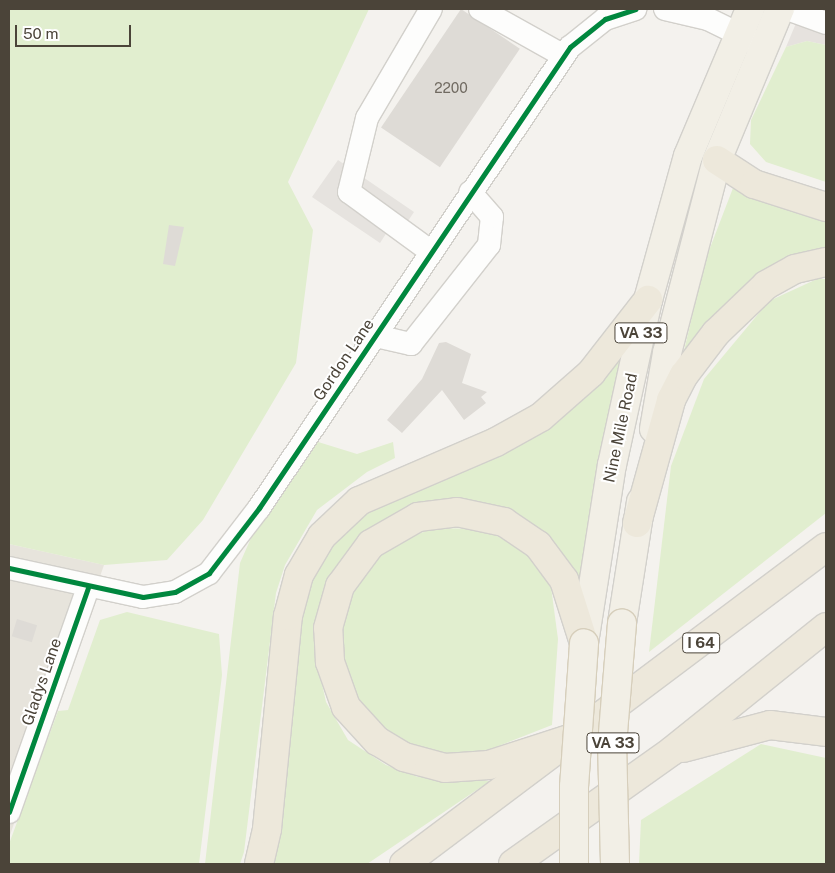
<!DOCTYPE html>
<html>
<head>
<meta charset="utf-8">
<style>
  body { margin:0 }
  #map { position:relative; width:835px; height:873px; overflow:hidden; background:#f4f2ee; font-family:"Public Sans",sans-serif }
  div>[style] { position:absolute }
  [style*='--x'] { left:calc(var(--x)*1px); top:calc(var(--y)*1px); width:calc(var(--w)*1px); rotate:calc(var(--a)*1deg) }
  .residential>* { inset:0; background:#e7e4dc }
  .industrial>* { inset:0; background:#e6e2de }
  .green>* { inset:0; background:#e1eecf }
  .parking>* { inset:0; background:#e6e3df }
  .building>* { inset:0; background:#dedbd6; transform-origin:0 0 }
  .roads { filter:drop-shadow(1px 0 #d2d0cb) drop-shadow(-1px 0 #d2d0cb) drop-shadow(0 1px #d2d0cb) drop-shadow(0 -1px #d2d0cb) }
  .minor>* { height:22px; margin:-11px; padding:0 11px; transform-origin:11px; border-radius:11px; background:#fdfdfc }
  .major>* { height:28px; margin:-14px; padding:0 14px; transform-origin:14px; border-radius:14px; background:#f2efe6 }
  .highway>* { height:28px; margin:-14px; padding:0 14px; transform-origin:14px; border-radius:14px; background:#ede8db }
  .bridges { filter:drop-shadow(1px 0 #d6cebb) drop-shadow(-1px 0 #d6cebb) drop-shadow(0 1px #d6cebb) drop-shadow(0 -1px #d6cebb) }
  .major-bridge>* { height:28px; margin:-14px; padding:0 14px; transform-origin:14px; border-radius:14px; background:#f2efe6 }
  .cycleway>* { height:5px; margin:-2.5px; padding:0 2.5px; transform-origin:2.5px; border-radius:2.5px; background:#00873e }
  span { translate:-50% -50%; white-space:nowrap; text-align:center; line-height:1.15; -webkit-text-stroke:4px #fff; paint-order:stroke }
  .number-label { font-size:14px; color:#706a61 }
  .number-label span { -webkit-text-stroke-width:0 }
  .shield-label span { padding:1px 4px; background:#fff; border:1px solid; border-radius:4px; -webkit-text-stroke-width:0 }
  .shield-label { font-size:15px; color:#4b4439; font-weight:700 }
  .street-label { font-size:16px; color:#4b4439 }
  .frame { position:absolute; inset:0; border:10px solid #4b4439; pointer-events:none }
  .scale { position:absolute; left:15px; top:25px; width:116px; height:22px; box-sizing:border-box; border:2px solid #4b4439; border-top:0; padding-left:6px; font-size:15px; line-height:18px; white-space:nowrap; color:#4b4439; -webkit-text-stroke:4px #fff; paint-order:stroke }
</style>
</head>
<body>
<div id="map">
  <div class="residential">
    <i style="clip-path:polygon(9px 544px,104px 565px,9px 838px)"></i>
  </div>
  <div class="industrial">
    <i style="clip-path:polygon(802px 9px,826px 9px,826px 45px,807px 41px,786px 47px)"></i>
  </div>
  <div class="green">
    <i style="clip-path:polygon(9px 9px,369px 9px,288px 182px,313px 230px,296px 363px,203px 520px,167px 560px,104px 565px,9px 544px)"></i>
    <i style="clip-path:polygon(807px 41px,826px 45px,826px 182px,766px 162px,750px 144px,751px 120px,786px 47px)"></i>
    <i style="clip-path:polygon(733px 188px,826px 221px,826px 250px,780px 261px,749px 285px,683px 355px,705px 261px)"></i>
    <i style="clip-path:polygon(817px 279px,826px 279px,826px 513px,649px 652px,671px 466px,704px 379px,769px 301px)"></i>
    <i style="clip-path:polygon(624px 353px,579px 593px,517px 516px,490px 505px,447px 500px,405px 508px,372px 530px,334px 570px,319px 616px,314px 648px,326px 702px,348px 740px,386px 765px,418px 777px,490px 781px,367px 864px,270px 864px,298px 617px,305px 586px,343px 528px,372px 506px)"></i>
    <i style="clip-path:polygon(315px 441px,357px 454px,393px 442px,395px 458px,367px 472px,317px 510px,285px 565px,276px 593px,244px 852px,240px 864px,205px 864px,240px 563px,251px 538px)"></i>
    <i style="clip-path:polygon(436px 528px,480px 529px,509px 541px,535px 559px,551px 587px,558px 639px,552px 725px,478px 754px,431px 756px,395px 741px,368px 719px,349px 689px,338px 646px,342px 607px,364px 568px,399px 540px)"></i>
    <i style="clip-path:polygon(127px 612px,219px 634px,222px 675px,199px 864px,9px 864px,9px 844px,58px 711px,68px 710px,100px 620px)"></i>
    <i style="clip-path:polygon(761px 744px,826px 758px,826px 864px,639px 864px,641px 820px)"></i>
  </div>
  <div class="parking">
    <i style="clip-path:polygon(338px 160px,414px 212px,398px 236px,389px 229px,380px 243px,312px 197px)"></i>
  </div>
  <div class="building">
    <i style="left:461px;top:9px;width:71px;height:143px;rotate:34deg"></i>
    <i style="clip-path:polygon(169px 225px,184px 227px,175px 266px,163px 264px)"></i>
    <i style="clip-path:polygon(446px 342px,471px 354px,462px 383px,487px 392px,481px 397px,486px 403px,464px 420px,442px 390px,402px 433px,387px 420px,422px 379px,439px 343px)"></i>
    <i style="left:17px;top:619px;width:21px;height:18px;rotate:17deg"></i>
  </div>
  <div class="roads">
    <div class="minor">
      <i style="--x:480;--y:9;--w:96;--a:29.2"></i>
      <i style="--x:665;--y:9;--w:44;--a:13.1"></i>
      <i style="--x:708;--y:19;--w:50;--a:26.1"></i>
      <i style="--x:787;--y:9;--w:41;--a:19.7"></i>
      <i style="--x:430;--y:251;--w:100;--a:-143.9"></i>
      <i style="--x:349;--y:192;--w:76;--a:-76.3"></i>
      <i style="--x:367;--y:118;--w:126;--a:-59.6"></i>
      <i style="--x:376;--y:336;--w:36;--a:13"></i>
      <i style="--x:411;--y:344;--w:126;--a:-51.8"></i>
      <i style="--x:489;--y:245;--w:28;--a:-84"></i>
      <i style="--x:492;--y:217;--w:33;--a:-131"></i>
      <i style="--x:9;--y:568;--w:137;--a:12.2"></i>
      <i style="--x:143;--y:597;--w:32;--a:-9"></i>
      <i style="--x:175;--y:592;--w:39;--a:-29"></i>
      <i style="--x:209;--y:573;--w:82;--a:-52.4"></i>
      <i style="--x:259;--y:508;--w:556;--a:-56"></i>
      <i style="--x:570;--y:47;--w:45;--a:-38.7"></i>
      <i style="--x:605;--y:19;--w:32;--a:-18"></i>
      <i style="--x:9;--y:812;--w:238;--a:-70.6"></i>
    </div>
    <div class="major">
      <i style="--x:654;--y:429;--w:77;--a:-80.3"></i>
      <i style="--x:667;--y:353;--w:199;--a:-75.5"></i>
      <i style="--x:717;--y:160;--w:164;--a:-67.4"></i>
      <i style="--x:622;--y:623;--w:123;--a:-81.1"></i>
      <i style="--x:584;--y:643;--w:180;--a:-81.1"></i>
      <i style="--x:612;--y:465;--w:169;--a:-77.7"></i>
      <i style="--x:648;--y:300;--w:149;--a:-74.5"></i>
      <i style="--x:688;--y:156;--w:160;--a:-67.1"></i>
    </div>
    <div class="highway">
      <i style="--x:717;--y:160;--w:44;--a:33"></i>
      <i style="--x:754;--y:184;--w:76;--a:17.7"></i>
      <i style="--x:637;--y:523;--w:128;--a:-74.5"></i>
      <i style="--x:671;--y:400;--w:28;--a:-63"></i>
      <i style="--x:684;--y:375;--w:53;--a:-52.7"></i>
      <i style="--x:716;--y:333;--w:69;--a:-43.8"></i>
      <i style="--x:766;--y:285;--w:33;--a:-29"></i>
      <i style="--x:795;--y:269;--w:32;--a:-13"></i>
      <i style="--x:575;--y:737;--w:90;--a:162"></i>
      <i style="--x:489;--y:765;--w:44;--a:176.1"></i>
      <i style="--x:445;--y:768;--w:42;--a:-165"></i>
      <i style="--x:404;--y:757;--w:31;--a:-149"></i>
      <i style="--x:377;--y:741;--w:46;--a:-132.4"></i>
      <i style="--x:346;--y:707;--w:48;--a:-109.6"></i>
      <i style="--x:330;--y:662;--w:34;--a:-93"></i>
      <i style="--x:328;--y:628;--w:44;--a:-74.1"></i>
      <i style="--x:340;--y:586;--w:52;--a:-53.6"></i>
      <i style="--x:371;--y:544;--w:54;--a:-29.9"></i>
      <i style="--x:418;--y:517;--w:39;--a:-7"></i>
      <i style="--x:457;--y:512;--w:48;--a:12"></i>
      <i style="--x:504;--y:522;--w:41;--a:34.1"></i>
      <i style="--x:538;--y:545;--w:44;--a:53.4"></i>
      <i style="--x:564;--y:580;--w:66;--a:72.4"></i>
      <i style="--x:683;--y:748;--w:90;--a:-14.8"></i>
      <i style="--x:770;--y:725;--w:56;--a:7.1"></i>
      <i style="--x:259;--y:864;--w:36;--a:-77"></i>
      <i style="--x:267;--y:829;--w:214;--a:-84.4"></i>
      <i style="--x:288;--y:616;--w:42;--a:-75"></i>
      <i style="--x:299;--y:575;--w:45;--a:-59.5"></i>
      <i style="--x:322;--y:536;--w:51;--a:-43.4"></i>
      <i style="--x:359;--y:501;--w:149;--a:-23.3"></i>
      <i style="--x:496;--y:442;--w:51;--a:-29.1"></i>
      <i style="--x:541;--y:417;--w:67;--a:-41.3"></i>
      <i style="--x:591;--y:373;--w:93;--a:-52"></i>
      <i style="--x:404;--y:864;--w:528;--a:-36.91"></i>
      <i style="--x:513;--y:864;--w:195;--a:-35.4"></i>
      <i style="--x:672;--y:751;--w:198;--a:-38.8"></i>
    </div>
  </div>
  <div class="bridges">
    <div class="major-bridge">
      <i style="--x:574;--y:864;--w:77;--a:-90"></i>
      <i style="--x:574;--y:787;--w:144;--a:-86"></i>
      <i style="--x:615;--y:864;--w:119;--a:-91.4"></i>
      <i style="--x:612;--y:745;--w:122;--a:-85.3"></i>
    </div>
  </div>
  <div class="cycleway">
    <i style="--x:9;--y:568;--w:137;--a:12.2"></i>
    <i style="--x:143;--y:597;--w:32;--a:-9"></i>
    <i style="--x:175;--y:592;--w:39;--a:-29"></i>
    <i style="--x:209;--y:573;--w:82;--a:-52.4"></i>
    <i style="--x:259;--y:508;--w:556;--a:-56"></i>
    <i style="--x:570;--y:47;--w:45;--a:-38.7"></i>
    <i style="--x:605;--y:19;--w:32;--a:-18"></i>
    <i style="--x:9;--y:812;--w:238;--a:-70.6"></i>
  </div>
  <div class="number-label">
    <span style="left:451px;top:88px">2200</span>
  </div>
  <div class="shield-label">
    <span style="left:641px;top:333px">VA 33</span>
    <span style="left:701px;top:643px">I 64</span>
    <span style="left:613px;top:743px">VA 33</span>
  </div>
  <div class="street-label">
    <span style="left:344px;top:360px;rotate:-56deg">Gordon Lane</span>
    <span style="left:621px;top:428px;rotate:-78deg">Nine Mile Road</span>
    <span style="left:42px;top:682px;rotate:-71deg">Gladys Lane</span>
  </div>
  <div class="frame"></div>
  <div class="scale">50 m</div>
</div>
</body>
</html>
